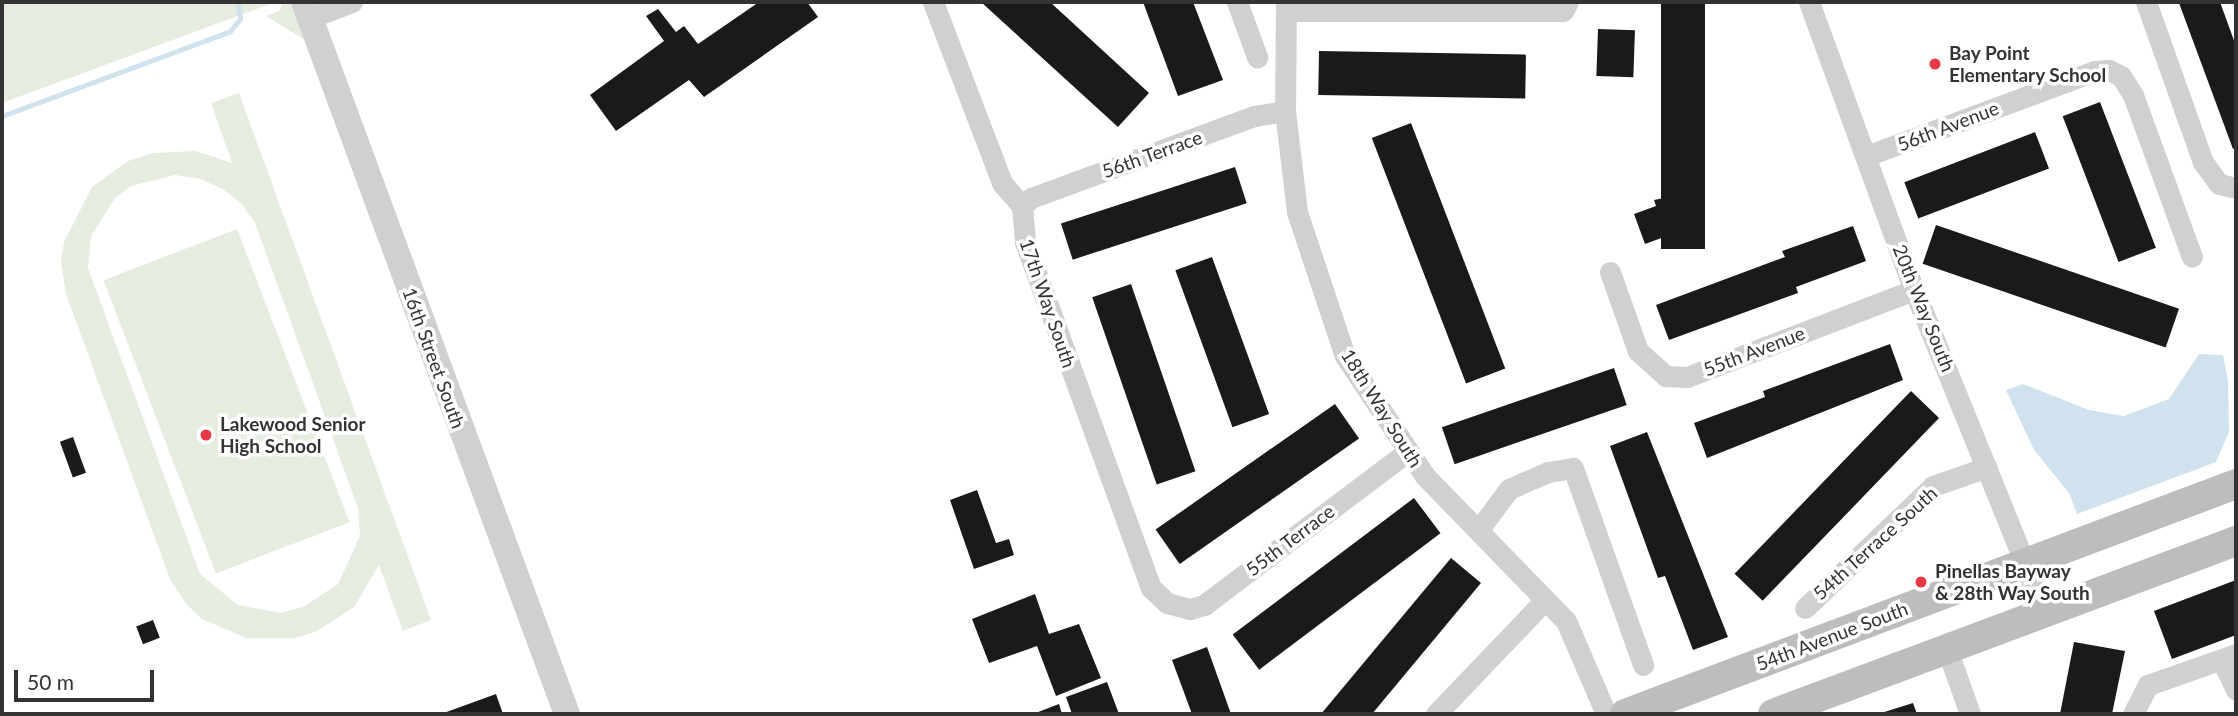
<!DOCTYPE html>
<html>
<head>
<meta charset="utf-8">
<style>
  body { margin:0 }
  #map { position:relative; width:2238px; height:716px; overflow:hidden; background:#fff; font-family:Lato,sans-serif }
  div>[style] { position:absolute }
  [style*='--x'] { left:calc(var(--x)*1px); top:calc(var(--y)*1px); width:calc(var(--w)*1px); rotate:calc(var(--a)*1deg) }
  .green>* { inset:0; background:#e6ecdf; transform-origin:0 0 }
  .water>* { inset:0; background:#cfe2ee }
  .stream>* { height:5px; margin:-2.5px; padding:0 2.5px; transform-origin:2.5px; border-radius:2.5px; background:#cfe2ee }
  .building>* { inset:0; background:#1a1a1a; transform-origin:0 0 }
  .minor>* { height:21px; margin:-10.5px; padding:0 10.5px; transform-origin:10.5px; border-radius:10.5px; background:#d0d0d0 }
  .tertiary>* { height:26px; margin:-13px; padding:0 13px; transform-origin:13px; border-radius:13px; background:#d0d0d0 }
  .secondary>* { height:30px; margin:-15px; padding:0 15px; transform-origin:15px; border-radius:15px; background:#bdbdbd }
  .dots>* { width:19px; height:19px; translate:-50% -50%; box-sizing:border-box; border:4px solid #fff; border-radius:50% }
  span { translate:-50% -50%; white-space:nowrap; text-align:center; line-height:1.15; -webkit-text-stroke:7px #fff; paint-order:stroke }
  .poi-label { font-size:19px; color:#333; font-weight:700 }
  .left { translate:0 -50%; text-align:left }
  .street-label { font-size:19px; color:#333 }
  .frame { position:absolute; inset:0; border:4px solid #333; pointer-events:none }
  .scale { position:absolute; left:14px; top:670px; width:140px; height:32px; box-sizing:border-box; border:4px solid #333; border-top:0; padding-left:9px; font-size:21px; line-height:24px; white-space:nowrap; color:#333; -webkit-text-stroke:5px #fff; paint-order:stroke }
</style>
</head>
<body>
<div id="map">
  <div class="green">
    <i style="clip-path:polygon(2px 2px,276px 2px,2px 103px)"></i>
    <i style="clip-path:polygon(283px 2px,293px 2px,308px 42px,266px 16px,279px 11px)"></i>
    <i style="clip-path:polygon(evenodd,239px 93px,431px 620px,403px 631px,379px 565px,354px 607px,317px 631px,295px 638px,246px 638px,202px 619px,186px 604px,170px 579px,66px 294px,61px 262px,64px 242px,92px 187px,128px 161px,153px 153px,196px 151px,232px 163px,211px 103px,239px 93px,175px 175px,201px 179px,224px 190px,241px 203px,255px 223px,358px 508px,360px 536px,338px 584px,303px 607px,280px 613px,238px 605px,200px 574px,88px 268px,91px 236px,115px 198px,131px 186px,175px 175px)"></i>
    <i style="left:237px;top:229px;width:314px;height:143px;rotate:69deg"></i>
  </div>
  <div class="water">
    <i style="clip-path:polygon(2199px 354px,2223px 355px,2228px 381px,2229px 432px,2216px 462px,2077px 514px,2069px 493px,2034px 450px,2006px 390px,2023px 384px,2089px 410px,2124px 416px,2169px 399px)"></i>
  </div>
  <div class="stream">
    <i style="--x:2;--y:116;--w:243;--a:-20.4"></i>
    <i style="--x:230;--y:31;--w:16;--a:-50"></i>
    <i style="--x:240;--y:19;--w:17;--a:-97"></i>
  </div>
  <div class="building">
    <i style="clip-path:polygon(759px 2px,807px 2px,818px 17px,704px 97px,689px 80px,616px 131px,590px 95px,664px 41px,646px 16px,658px 9px,676px 32px,684px 26px,698px 44px)"></i>
    <i style="clip-path:polygon(981px 2px,1050px 2px,1149px 93px,1118px 127px)"></i>
    <i style="clip-path:polygon(1143px 2px,1193px 2px,1223px 80px,1178px 96px)"></i>
    <i style="left:1661px;top:2px;width:44px;height:247px"></i>
    <i style="clip-path:polygon(2220px 2px,2236px 46px,2236px 147px,2233px 149px,2179px 3px)"></i>
    <i style="left:1598px;top:29px;width:37px;height:47px;rotate:2deg"></i>
    <i style="left:1319px;top:51px;width:207px;height:44px;rotate:1deg"></i>
    <i style="left:2100px;top:102px;width:156px;height:40px;rotate:69deg"></i>
    <i style="left:1411px;top:123px;width:263px;height:42px;rotate:69deg"></i>
    <i style="left:2035px;top:132px;width:39px;height:140px;rotate:69deg"></i>
    <i style="left:1235px;top:167px;width:38px;height:183px;rotate:72deg"></i>
    <i style="clip-path:polygon(1690px 193px,1704px 230px,1672px 248px,1667px 236px,1645px 244px,1634px 214px,1656px 206px,1654px 200px)"></i>
    <i style="left:1936px;top:225px;width:257px;height:41px;rotate:19deg"></i>
    <i style="clip-path:polygon(1853px 226px,1866px 261px,1796px 287px,1798px 293px,1669px 340px,1656px 305px,1785px 257px,1782px 251px)"></i>
    <i style="left:1212px;top:257px;width:167px;height:39px;rotate:70deg"></i>
    <i style="left:1131px;top:284px;width:198px;height:41px;rotate:71deg"></i>
    <i style="clip-path:polygon(1890px 344px,1903px 380px,1707px 458px,1694px 423px,1765px 397px,1763px 391px)"></i>
    <i style="left:1614px;top:368px;width:39px;height:182px;rotate:71deg"></i>
    <i style="left:1911px;top:391px;width:39px;height:254px;rotate:44deg"></i>
    <i style="left:1335px;top:404px;width:42px;height:219px;rotate:55deg"></i>
    <i style="clip-path:polygon(1647px 432px,1728px 637px,1693px 650px,1665px 576px,1658px 578px,1610px 446px)"></i>
    <i style="left:73px;top:437px;width:38px;height:14px;rotate:70deg"></i>
    <i style="clip-path:polygon(977px 490px,996px 543px,1009px 539px,1014px 555px,974px 569px,950px 500px)"></i>
    <i style="left:1414px;top:498px;width:44px;height:227px;rotate:53deg"></i>
    <i style="clip-path:polygon(1451px 558px,1481px 583px,1372px 714px,1321px 714px)"></i>
    <i style="clip-path:polygon(2236px 580px,2236px 635px,2172px 659px,2154px 611px)"></i>
    <i style="clip-path:polygon(1035px 594px,1049px 634px,1079px 624px,1101px 678px,1056px 696px,1037px 646px,989px 663px,972px 619px)"></i>
    <i style="left:153px;top:620px;width:19px;height:18px;rotate:69deg"></i>
    <i style="clip-path:polygon(2074px 642px,2125px 651px,2112px 714px,2060px 714px)"></i>
    <i style="clip-path:polygon(1207px 647px,1231px 714px,1192px 714px,1172px 660px)"></i>
    <i style="clip-path:polygon(1107px 682px,1119px 714px,1072px 714px,1066px 697px)"></i>
    <i style="clip-path:polygon(496px 694px,503px 714px,441px 714px)"></i>
    <i style="clip-path:polygon(1913px 703px,1917px 714px,1878px 714px)"></i>
    <i style="clip-path:polygon(1059px 704px,1062px 714px,1033px 714px)"></i>
  </div>
  <div class="minor">
    <i style="--x:933;--y:2;--w:194;--a:69.1"></i>
    <i style="--x:1002;--y:183;--w:30;--a:49"></i>
    <i style="--x:1022;--y:206;--w:36;--a:85"></i>
    <i style="--x:1025;--y:242;--w:368;--a:70"></i>
    <i style="--x:1151;--y:588;--w:22;--a:43"></i>
    <i style="--x:1167;--y:603;--w:24;--a:15"></i>
    <i style="--x:1190;--y:609;--w:15;--a:-16"></i>
    <i style="--x:1204;--y:605;--w:254;--a:-37"></i>
    <i style="--x:1237;--y:2;--w:59;--a:70"></i>
    <i style="--x:1286;--y:2;--w:109;--a:90.5"></i>
    <i style="--x:1285;--y:111;--w:102;--a:83.2"></i>
    <i style="--x:1297;--y:212;--w:152;--a:71.6"></i>
    <i style="--x:1345;--y:356;--w:144;--a:56.3"></i>
    <i style="--x:1425;--y:476;--w:202;--a:45.8"></i>
    <i style="--x:1566;--y:621;--w:101;--a:66.7"></i>
    <i style="--x:1809;--y:2;--w:307;--a:70"></i>
    <i style="--x:1914;--y:290;--w:295;--a:67.9"></i>
    <i style="--x:2025;--y:563;--w:54;--a:72.9"></i>
    <i style="--x:2146;--y:2;--w:170;--a:70.4"></i>
    <i style="--x:2203;--y:162;--w:27;--a:54"></i>
    <i style="--x:2219;--y:184;--w:17;--a:13"></i>
    <i style="--x:1286;--y:11;--w:277;--a:0"></i>
    <i style="--x:1563;--y:11;--w:10;--a:-61"></i>
    <i style="--x:310;--y:18;--w:45;--a:-20.9"></i>
    <i style="--x:1866;--y:156;--w:243;--a:-20.4"></i>
    <i style="--x:2094;--y:71;--w:15;--a:-4"></i>
    <i style="--x:2109;--y:70;--w:13;--a:27"></i>
    <i style="--x:2121;--y:76;--w:22;--a:58"></i>
    <i style="--x:2133;--y:95;--w:172;--a:70"></i>
    <i style="--x:1022;--y:206;--w:12;--a:-42"></i>
    <i style="--x:1031;--y:198;--w:238;--a:-20.2"></i>
    <i style="--x:1254;--y:116;--w:31;--a:-9"></i>
    <i style="--x:1610;--y:272;--w:84;--a:70.5"></i>
    <i style="--x:1638;--y:351;--w:38;--a:42"></i>
    <i style="--x:1666;--y:376;--w:21;--a:3"></i>
    <i style="--x:1687;--y:377;--w:243;--a:-21"></i>
    <i style="--x:1480;--y:528;--w:49;--a:-53.4"></i>
    <i style="--x:1509;--y:489;--w:43;--a:-23.6"></i>
    <i style="--x:1548;--y:472;--w:25;--a:-9"></i>
    <i style="--x:1573;--y:468;--w:209;--a:70.4"></i>
    <i style="--x:1805;--y:608;--w:177;--a:-43.6"></i>
    <i style="--x:1933;--y:486;--w:57;--a:-19.4"></i>
    <i style="--x:1947;--y:649;--w:69;--a:70.5"></i>
    <i style="--x:2222;--y:660;--w:33;--a:65"></i>
    <i style="--x:1436;--y:714;--w:156;--a:-46.3"></i>
    <i style="--x:2133;--y:714;--w:33;--a:-63"></i>
    <i style="--x:2148;--y:685;--w:93;--a:-19.4"></i>
  </div>
  <div class="tertiary">
    <i style="--x:304;--y:2;--w:759;--a:69.73"></i>
  </div>
  <div class="secondary">
    <i style="--x:1625;--y:714;--w:653;--a:-20.63"></i>
    <i style="--x:1773;--y:714;--w:494;--a:-20.5"></i>
  </div>
  <div class="dots">
    <i style="left:1935px;top:64px;background:#e63946"></i>
    <i style="left:206px;top:435px;background:#e63946"></i>
    <i style="left:1921px;top:582px;background:#e63946"></i>
  </div>
  <div class="poi-label">
    <span class="left" style="left:1949px;top:64px">Bay Point<br>Elementary School</span>
    <span class="left" style="left:220px;top:435px">Lakewood Senior<br>High School</span>
    <span class="left" style="left:1935px;top:582px">Pinellas Bayway<br>&amp; 28th Way South</span>
  </div>
  <div class="street-label">
    <span style="left:1948px;top:126px;rotate:-21deg">56th Avenue</span>
    <span style="left:1152px;top:154px;rotate:-20deg">56th Terrace</span>
    <span style="left:1048px;top:303px;rotate:71deg">17th Way South</span>
    <span style="left:1924px;top:308px;rotate:68deg">20th Way South</span>
    <span style="left:1754px;top:351px;rotate:-21deg">55th Avenue</span>
    <span style="left:434px;top:358px;rotate:70deg">16th Street South</span>
    <span style="left:1382px;top:408px;rotate:58deg">18th Way South</span>
    <span style="left:1290px;top:540px;rotate:-37deg">55th Terrace</span>
    <span style="left:1875px;top:543px;rotate:-42deg">54th Terrace South</span>
    <span style="left:1832px;top:636px;rotate:-21deg">54th Avenue South</span>
  </div>
  <div class="frame"></div>
  <div class="scale">50 m</div>
</div>
</body>
</html>
